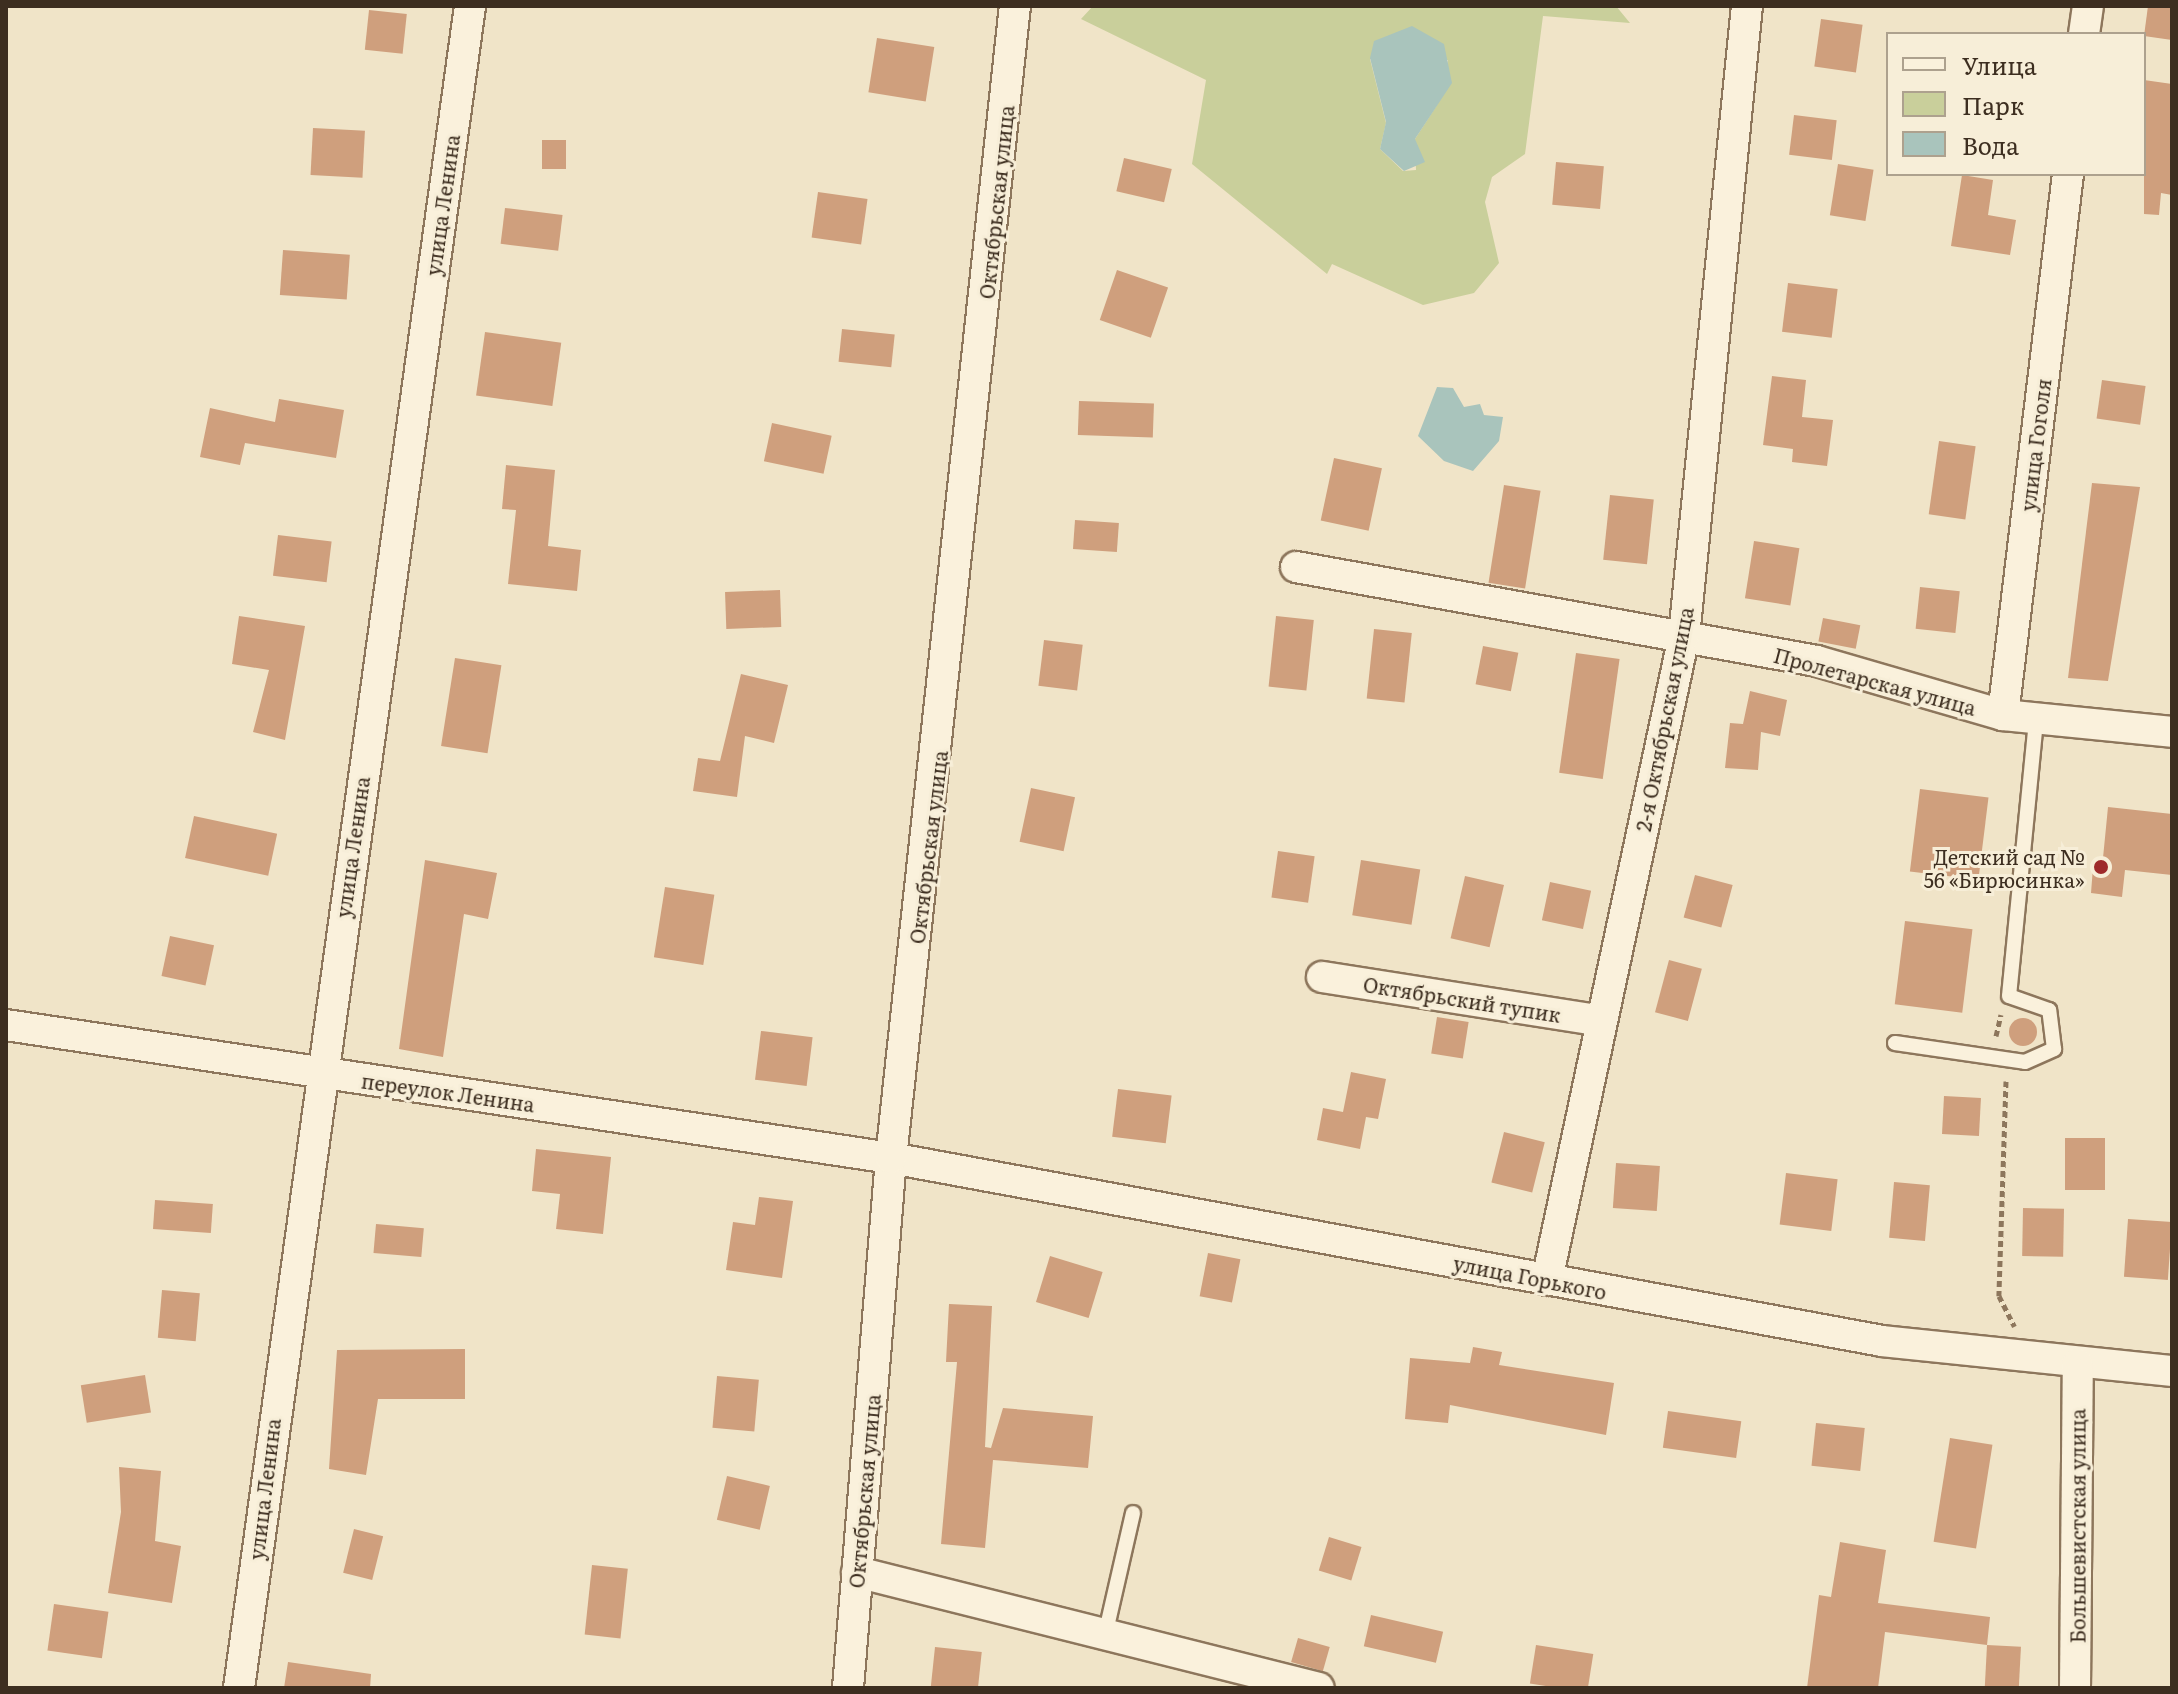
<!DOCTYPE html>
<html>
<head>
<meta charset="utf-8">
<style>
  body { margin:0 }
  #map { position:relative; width:2178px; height:1694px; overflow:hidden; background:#f0e4c8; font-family:Literata,serif }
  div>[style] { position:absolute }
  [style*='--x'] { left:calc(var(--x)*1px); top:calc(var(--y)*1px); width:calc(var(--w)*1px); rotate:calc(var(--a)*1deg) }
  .green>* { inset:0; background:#c9cf9b }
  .water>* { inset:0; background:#a9c4bc }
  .building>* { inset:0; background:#cf9f7d; transform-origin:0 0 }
  .round { border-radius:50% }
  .path>* { height:5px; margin-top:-2.5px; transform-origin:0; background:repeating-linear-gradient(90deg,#8d765c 0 6px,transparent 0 10px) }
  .roads { filter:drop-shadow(2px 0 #8d765c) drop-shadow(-2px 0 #8d765c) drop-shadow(0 2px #8d765c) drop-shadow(0 -2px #8d765c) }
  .service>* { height:14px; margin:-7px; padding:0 7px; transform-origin:7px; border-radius:7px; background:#faf1dc }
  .minor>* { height:30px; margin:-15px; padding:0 15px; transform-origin:15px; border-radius:15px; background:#faf1dc }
  .dots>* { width:22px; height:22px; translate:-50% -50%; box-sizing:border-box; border:4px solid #f7eed8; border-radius:50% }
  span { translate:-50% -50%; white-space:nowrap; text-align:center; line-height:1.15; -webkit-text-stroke:6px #f7eed8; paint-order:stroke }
  .street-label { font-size:20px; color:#3d2e20 }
  .poi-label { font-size:20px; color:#3d2e20 }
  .right { translate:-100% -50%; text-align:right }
  .frame { position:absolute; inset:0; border:8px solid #3d2e20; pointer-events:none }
  .legend { position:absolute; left:1886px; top:32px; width:260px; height:144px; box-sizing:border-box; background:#f7eed8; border:2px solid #ada18e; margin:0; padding:10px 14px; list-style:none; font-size:24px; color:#3d2e20 }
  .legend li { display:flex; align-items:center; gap:16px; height:40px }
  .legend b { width:40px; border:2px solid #ada18e }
</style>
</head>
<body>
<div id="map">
  <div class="green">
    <i style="clip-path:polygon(evenodd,1093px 6px,1616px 6px,1630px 23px,1543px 16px,1525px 154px,1492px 177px,1485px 202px,1499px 263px,1474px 293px,1423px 305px,1332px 264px,1327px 274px,1192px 164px,1206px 80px,1081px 19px,1093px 6px,1370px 59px,1448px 60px,1437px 105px,1415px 139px,1416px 170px,1403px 171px,1380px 149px,1386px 123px,1370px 59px)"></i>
  </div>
  <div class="water">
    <i style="clip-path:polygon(1412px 26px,1444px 44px,1452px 83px,1415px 139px,1425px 162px,1404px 171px,1380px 149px,1386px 122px,1370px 58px,1374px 41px)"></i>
    <i style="clip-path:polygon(1437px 387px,1453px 388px,1464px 407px,1480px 404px,1484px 415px,1503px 417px,1499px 441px,1473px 471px,1444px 461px,1418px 436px)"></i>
  </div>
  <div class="building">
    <i style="clip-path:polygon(2148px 6px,2172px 6px,2172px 40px,2144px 36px)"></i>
    <i style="left:369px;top:10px;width:38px;height:40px;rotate:6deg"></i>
    <i style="left:1821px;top:19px;width:42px;height:48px;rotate:8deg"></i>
    <i style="left:877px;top:38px;width:58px;height:55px;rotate:9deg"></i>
    <i style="clip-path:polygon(2144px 80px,2172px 84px,2172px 195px,2161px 193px,2159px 215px,2144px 214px)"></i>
    <i style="left:1794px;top:115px;width:43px;height:40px;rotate:7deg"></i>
    <i style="left:313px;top:128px;width:52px;height:47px;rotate:3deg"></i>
    <i style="left:542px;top:140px;width:24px;height:29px"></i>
    <i style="left:1124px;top:158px;width:49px;height:34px;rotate:13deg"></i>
    <i style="left:1556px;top:162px;width:48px;height:43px;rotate:5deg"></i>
    <i style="left:1838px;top:164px;width:36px;height:52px;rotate:9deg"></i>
    <i style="clip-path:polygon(1962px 175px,1993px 180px,1988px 215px,2016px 220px,2010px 255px,1951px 246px)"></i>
    <i style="left:818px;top:192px;width:50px;height:46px;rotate:8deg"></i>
    <i style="left:505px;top:208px;width:58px;height:36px;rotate:7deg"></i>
    <i style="left:283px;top:250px;width:67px;height:45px;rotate:4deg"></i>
    <i style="left:1117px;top:270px;width:54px;height:53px;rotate:19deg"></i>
    <i style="left:1788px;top:283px;width:50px;height:49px;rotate:7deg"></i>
    <i style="left:842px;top:329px;width:53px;height:33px;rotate:6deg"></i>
    <i style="left:485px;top:332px;width:77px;height:64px;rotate:8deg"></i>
    <i style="clip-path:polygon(1772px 376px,1806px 380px,1802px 417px,1833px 420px,1827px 466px,1792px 462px,1793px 449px,1763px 445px)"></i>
    <i style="left:2102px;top:380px;width:44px;height:39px;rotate:8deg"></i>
    <i style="clip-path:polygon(279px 399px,344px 410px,336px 458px,245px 443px,240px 465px,200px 457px,210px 408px,275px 422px)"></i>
    <i style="left:1079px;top:401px;width:75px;height:34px;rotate:2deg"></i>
    <i style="left:772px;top:423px;width:61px;height:39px;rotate:12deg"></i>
    <i style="left:1939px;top:441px;width:37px;height:74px;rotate:8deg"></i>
    <i style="left:1334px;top:458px;width:49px;height:64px;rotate:12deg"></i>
    <i style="clip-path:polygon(506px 465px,555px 470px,548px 546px,581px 550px,577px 591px,508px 584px,516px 510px,502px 509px)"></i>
    <i style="clip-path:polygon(2092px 483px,2140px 487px,2108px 681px,2068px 678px)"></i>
    <i style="left:1504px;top:485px;width:37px;height:99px;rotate:9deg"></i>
    <i style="left:1610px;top:495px;width:44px;height:65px;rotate:6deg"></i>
    <i style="left:1075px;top:520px;width:44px;height:29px;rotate:4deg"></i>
    <i style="left:278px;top:535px;width:54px;height:41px;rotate:7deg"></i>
    <i style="left:1754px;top:541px;width:46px;height:58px;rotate:9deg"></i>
    <i style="left:1920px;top:587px;width:40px;height:42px;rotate:6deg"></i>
    <i style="left:780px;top:590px;width:37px;height:55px;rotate:88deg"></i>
    <i style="clip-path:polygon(239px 616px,305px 626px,285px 740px,253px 732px,269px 670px,232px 664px)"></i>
    <i style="left:1276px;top:616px;width:38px;height:71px;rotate:6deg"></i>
    <i style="left:1823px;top:618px;width:38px;height:24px;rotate:11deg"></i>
    <i style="left:1374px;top:629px;width:38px;height:70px;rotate:6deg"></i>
    <i style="left:1044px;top:640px;width:39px;height:46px;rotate:7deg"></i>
    <i style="left:1483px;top:646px;width:36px;height:39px;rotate:11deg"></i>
    <i style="left:1576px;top:653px;width:44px;height:121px;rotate:8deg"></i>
    <i style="left:455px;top:658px;width:47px;height:89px;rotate:9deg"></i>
    <i style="clip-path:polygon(741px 674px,788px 685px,774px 743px,745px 736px,737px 797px,693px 791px,698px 758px,720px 761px)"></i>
    <i style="clip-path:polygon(1750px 691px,1787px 700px,1780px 736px,1761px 732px,1758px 770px,1725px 768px,1730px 723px,1743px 724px)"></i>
    <i style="left:1031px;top:788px;width:45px;height:55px;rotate:12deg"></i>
    <i style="left:1920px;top:789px;width:69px;height:83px;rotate:7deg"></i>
    <i style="clip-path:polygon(2108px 807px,2172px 814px,2172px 875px,2125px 870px,2122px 897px,2091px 893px,2093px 867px,2102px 868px)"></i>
    <i style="left:194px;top:816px;width:85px;height:43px;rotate:12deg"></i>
    <i style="left:1278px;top:851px;width:37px;height:47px;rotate:8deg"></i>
    <i style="clip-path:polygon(425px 860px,497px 873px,488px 919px,464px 914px,443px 1057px,399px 1049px)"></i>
    <i style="left:1361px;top:860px;width:60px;height:56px;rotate:9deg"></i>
    <i style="left:1695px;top:875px;width:39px;height:44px;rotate:15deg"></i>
    <i style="left:1465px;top:876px;width:40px;height:64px;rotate:13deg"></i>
    <i style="left:1550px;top:882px;width:42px;height:39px;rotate:12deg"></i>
    <i style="left:665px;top:887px;width:50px;height:71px;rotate:9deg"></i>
    <i style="left:1905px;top:921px;width:68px;height:84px;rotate:7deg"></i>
    <i style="left:170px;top:936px;width:45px;height:41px;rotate:12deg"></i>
    <i style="left:1669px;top:960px;width:34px;height:54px;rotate:15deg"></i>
    <i style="left:1437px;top:1017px;width:32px;height:37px;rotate:9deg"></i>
    <i class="round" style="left:2009px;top:1018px;width:28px;height:28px"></i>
    <i style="left:761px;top:1031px;width:52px;height:49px;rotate:7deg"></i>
    <i style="clip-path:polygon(1351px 1072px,1386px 1079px,1378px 1119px,1366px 1117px,1360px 1149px,1317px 1140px,1323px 1108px,1343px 1112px)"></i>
    <i style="left:1118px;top:1089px;width:54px;height:48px;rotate:7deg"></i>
    <i style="left:1944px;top:1096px;width:37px;height:38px;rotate:3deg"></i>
    <i style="left:1504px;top:1132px;width:42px;height:52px;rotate:14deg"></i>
    <i style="left:2065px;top:1138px;width:40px;height:52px"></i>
    <i style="clip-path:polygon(536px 1149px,611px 1157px,603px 1234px,556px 1229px,560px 1194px,532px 1191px)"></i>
    <i style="left:1616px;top:1163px;width:44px;height:45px;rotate:4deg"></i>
    <i style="left:1786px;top:1173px;width:52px;height:52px;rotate:7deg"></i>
    <i style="left:1894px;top:1182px;width:36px;height:56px;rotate:5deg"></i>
    <i style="clip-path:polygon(759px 1197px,793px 1201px,782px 1278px,726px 1270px,733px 1222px,755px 1225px)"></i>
    <i style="left:155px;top:1200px;width:58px;height:29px;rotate:4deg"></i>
    <i style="left:2023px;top:1208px;width:41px;height:48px;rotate:1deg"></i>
    <i style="left:2128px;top:1219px;width:44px;height:58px;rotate:4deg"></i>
    <i style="left:376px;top:1224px;width:48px;height:29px;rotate:5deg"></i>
    <i style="left:1208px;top:1253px;width:33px;height:44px;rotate:11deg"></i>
    <i style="left:1050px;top:1256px;width:55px;height:48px;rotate:17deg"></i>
    <i style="left:162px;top:1290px;width:38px;height:48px;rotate:5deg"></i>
    <i style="clip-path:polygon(949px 1304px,992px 1306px,985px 1447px,991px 1448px,1003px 1408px,1093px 1416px,1088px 1468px,993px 1460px,985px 1548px,941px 1544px,957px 1362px,946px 1362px)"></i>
    <i style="clip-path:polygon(1473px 1347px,1502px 1352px,1499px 1365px,1614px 1383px,1606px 1435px,1450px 1405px,1448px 1423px,1405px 1419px,1410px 1358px,1470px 1363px)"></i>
    <i style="clip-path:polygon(465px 1349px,465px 1399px,378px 1399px,366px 1475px,329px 1469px,337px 1350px)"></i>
    <i style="left:145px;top:1375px;width:38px;height:65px;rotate:81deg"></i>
    <i style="left:717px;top:1376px;width:42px;height:52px;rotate:5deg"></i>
    <i style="left:1668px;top:1411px;width:74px;height:37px;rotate:8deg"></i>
    <i style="left:1816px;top:1423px;width:49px;height:43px;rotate:6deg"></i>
    <i style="left:1950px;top:1438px;width:43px;height:105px;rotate:9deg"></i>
    <i style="clip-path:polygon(119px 1467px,161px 1471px,155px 1541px,181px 1546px,172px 1603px,108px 1593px,121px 1512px)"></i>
    <i style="left:727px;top:1476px;width:44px;height:45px;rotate:13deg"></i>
    <i style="left:354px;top:1529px;width:30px;height:45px;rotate:14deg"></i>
    <i style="left:1329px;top:1537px;width:34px;height:35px;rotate:17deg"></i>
    <i style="clip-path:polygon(1840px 1542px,1886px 1550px,1878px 1603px,1990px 1617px,1987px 1645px,1885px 1632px,1878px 1688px,1807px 1688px,1819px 1595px,1831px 1597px)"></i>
    <i style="left:592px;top:1565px;width:36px;height:70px;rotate:6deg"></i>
    <i style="left:54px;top:1604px;width:55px;height:47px;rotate:8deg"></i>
    <i style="left:1371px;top:1615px;width:74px;height:32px;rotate:13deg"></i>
    <i style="left:1298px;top:1638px;width:33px;height:25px;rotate:16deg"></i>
    <i style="left:1536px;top:1645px;width:58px;height:39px;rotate:9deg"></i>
    <i style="left:1987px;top:1645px;width:34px;height:43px;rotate:3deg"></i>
    <i style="left:935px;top:1647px;width:47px;height:41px;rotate:6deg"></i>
    <i style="clip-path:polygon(288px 1662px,371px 1674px,370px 1688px,284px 1688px)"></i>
  </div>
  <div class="path">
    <i style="--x:1996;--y:1036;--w:22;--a:-77"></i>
    <i style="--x:2006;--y:1081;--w:215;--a:91.9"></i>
    <i style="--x:1999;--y:1296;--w:34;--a:63"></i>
  </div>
  <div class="roads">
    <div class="service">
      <i style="--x:1895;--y:1043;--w:131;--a:8.3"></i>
      <i style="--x:2025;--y:1062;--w:32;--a:-24"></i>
      <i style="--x:2054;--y:1049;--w:39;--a:-97"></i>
      <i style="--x:2049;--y:1010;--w:42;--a:-160.7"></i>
      <i style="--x:2009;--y:996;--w:278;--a:-84.4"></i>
      <i style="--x:1106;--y:1631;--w:121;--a:-77.1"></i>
    </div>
    <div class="minor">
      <i style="--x:2084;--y:34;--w:28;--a:-82"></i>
      <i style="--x:1296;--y:567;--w:529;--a:10.23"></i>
      <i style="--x:1817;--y:661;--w:194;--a:16.2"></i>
      <i style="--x:2003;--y:715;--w:170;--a:5.7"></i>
      <i style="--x:2003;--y:715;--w:545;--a:-83.15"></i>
      <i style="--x:1322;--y:977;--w:283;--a:8.9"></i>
      <i style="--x:6;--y:1025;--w:895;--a:8.55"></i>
      <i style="--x:891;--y:1158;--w:1008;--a:10.46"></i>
      <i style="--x:1882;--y:1341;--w:292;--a:5.9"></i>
      <i style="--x:1547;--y:1280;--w:658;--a:-77.99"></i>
      <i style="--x:1684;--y:636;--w:633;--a:-84.29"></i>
      <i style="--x:857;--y:1572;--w:476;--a:14.1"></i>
      <i style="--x:239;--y:1688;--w:1698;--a:-82.18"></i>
      <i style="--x:848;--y:1688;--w:532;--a:-85.36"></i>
      <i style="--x:891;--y:1158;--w:1159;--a:-83.86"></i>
      <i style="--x:2075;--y:1688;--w:324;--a:-89.5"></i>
    </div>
  </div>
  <div class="dots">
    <i style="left:2101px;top:867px;background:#9e2a2b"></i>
  </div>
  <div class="street-label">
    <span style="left:996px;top:202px;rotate:-84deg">Октябрьская улица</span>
    <span style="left:442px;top:205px;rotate:-82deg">улица Ленина</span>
    <span style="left:2035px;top:445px;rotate:-83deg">улица Гоголя</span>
    <span style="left:1875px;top:681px;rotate:15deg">Пролетарская улица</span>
    <span style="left:1664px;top:719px;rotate:-79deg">2-я Октябрьская улица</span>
    <span style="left:352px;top:847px;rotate:-82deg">улица Ленина</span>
    <span style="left:928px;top:847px;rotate:-83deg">Октябрьская улица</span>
    <span style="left:1462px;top:999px;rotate:9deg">Октябрьский тупик</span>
    <span style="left:448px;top:1092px;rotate:8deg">переулок Ленина</span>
    <span style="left:1530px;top:1277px;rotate:11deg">улица Горького</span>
    <span style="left:264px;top:1489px;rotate:-83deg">улица Ленина</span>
    <span style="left:864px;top:1491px;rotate:-85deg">Октябрьская улица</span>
    <span style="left:2077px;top:1526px;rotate:-90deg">Большевистская улица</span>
  </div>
  <div class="poi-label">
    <span class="right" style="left:2085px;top:868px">Детский сад №<br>56 «Бирюсинка»</span>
  </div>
  <div class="frame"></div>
  <ul class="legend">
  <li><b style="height:10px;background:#faf1dc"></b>Улица</li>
  <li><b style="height:22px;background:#c9cf9b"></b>Парк</li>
  <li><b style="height:22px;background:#a9c4bc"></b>Вода</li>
  </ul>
</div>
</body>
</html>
